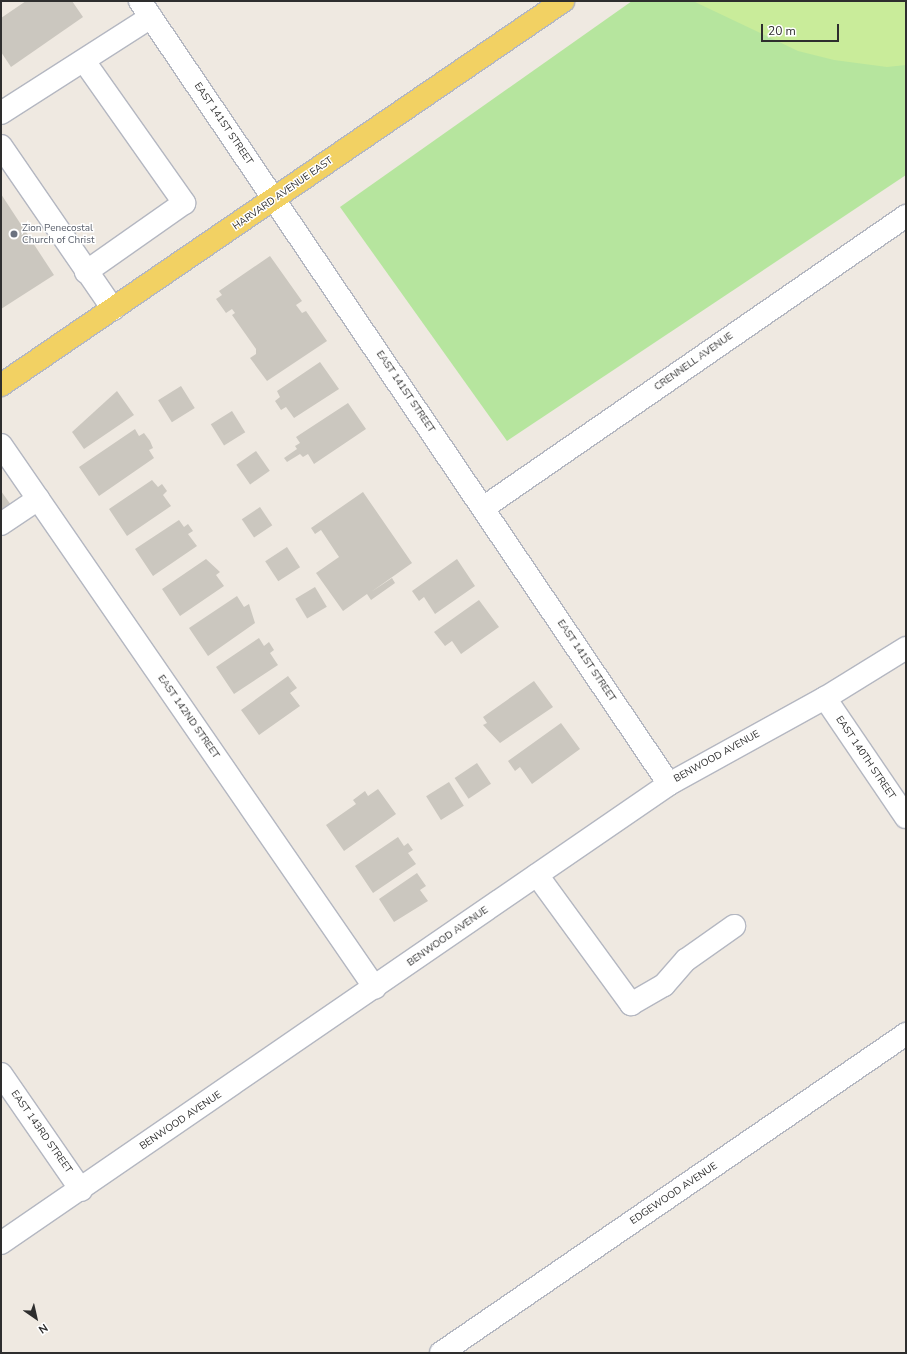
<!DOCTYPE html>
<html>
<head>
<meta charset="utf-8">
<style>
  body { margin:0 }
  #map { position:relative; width:907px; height:1354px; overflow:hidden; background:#efe9e1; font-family:"Nunito Sans",sans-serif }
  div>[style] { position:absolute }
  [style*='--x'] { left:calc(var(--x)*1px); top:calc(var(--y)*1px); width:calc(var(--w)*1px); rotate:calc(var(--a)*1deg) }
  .green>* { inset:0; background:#b6e59e }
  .pitch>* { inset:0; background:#c9ec9a }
  .building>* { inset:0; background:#cbc7bf; transform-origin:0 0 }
  .roads { filter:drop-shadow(1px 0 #b4b7c1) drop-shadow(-1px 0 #b4b7c1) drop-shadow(0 1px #b4b7c1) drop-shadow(0 -1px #b4b7c1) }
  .minor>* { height:22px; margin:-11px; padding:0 11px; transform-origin:11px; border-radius:11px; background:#fff }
  .major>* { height:22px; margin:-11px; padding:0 11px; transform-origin:11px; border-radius:11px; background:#f2d163 }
  .dots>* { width:11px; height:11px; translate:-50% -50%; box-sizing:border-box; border:2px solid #fff; border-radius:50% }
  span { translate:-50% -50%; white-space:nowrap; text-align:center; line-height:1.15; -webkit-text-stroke:3px #fff; paint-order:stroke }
  .street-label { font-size:10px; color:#2e2e2e }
  .worship-label { font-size:10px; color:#5b616d }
  .left { translate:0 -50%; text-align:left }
  .frame { position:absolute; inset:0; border:2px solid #2e2e2e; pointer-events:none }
  .north { position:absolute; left:16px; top:1298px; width:40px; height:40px; -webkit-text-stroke:3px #fff; paint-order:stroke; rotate:146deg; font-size:11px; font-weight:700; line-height:16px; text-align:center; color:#2e2e2e }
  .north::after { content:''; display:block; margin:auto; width:14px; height:18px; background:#2e2e2e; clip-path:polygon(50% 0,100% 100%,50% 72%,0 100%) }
  .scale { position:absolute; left:761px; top:24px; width:78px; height:18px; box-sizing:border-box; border:2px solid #2e2e2e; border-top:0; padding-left:5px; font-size:12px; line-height:14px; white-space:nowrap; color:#2e2e2e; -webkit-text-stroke:3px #fff; paint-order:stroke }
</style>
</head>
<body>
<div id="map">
  <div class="green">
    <i style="clip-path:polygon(632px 1px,906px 1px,906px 175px,507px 441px,340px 207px)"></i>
  </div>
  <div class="pitch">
    <i style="clip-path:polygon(906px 1px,906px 65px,887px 67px,834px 60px,798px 51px,695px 2px)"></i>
  </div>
  <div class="building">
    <i style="clip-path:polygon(26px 1px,72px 1px,83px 17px,11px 67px,1px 52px,1px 18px)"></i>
    <i style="clip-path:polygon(1px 194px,54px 275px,1px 309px)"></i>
    <i style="clip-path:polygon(270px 256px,302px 301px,296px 305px,302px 313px,306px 311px,327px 341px,267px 381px,250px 358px,256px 354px,256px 349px,232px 315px,235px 313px,232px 309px,226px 313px,216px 299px,222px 295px,219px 291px)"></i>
    <i style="clip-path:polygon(320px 362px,339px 389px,294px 418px,286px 407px,281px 410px,275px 401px,280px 397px,277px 391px)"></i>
    <i style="left:181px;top:386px;width:26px;height:27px;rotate:58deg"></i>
    <i style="clip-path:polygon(117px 391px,134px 415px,84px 449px,72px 432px)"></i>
    <i style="clip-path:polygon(348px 403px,366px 429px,314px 464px,308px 454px,303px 457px,300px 454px,287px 462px,284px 458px,297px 449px,295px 446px,300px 443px,296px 437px)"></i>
    <i style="left:232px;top:411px;width:25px;height:25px;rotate:58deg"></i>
    <i style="clip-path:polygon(135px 429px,139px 436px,144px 433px,150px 441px,153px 448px,149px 450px,154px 458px,99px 496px,79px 467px)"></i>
    <i style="left:256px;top:451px;width:24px;height:24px;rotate:55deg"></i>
    <i style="clip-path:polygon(152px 480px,158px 487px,162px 484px,167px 491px,163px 495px,171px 506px,127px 536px,109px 509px)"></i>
    <i style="clip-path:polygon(1px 491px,11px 505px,1px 512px)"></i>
    <i style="clip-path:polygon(363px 492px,412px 563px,371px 592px,392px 578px,395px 583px,371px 600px,367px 594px,343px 611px,316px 573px,339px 557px,321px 530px,315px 534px,311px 528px)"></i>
    <i style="left:260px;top:507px;width:22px;height:22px;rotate:56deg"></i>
    <i style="clip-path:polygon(179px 520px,184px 527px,188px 524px,193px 531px,188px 534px,197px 546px,153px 576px,135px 549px)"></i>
    <i style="left:287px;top:547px;width:24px;height:26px;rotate:57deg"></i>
    <i style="clip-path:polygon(206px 559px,220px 572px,216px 575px,224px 586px,180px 616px,162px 589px)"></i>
    <i style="clip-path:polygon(457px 559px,475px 586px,435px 614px,424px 597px,419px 601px,412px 591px)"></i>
    <i style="left:315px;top:587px;width:23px;height:23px;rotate:59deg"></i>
    <i style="clip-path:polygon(237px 596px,244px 607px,249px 604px,255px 623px,208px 656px,189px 628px)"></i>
    <i style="clip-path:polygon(479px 600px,499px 627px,461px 654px,452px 641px,445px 646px,434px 632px)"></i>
    <i style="clip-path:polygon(259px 638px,264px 646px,269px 642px,274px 650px,270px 653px,278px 665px,234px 694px,216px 667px)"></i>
    <i style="clip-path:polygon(288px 676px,297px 688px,290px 693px,300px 706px,259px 735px,241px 710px)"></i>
    <i style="clip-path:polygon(534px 681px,553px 707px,500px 743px,483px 725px,487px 723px,483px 717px)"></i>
    <i style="clip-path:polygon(561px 723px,580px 749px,532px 784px,520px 767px,515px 771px,508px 761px)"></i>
    <i style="left:477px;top:763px;width:25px;height:27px;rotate:56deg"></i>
    <i style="left:449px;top:782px;width:28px;height:27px;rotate:58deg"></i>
    <i style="clip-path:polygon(378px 789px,396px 814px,344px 851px,326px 825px,356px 804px,353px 800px,365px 791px,368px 796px)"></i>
    <i style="clip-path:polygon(398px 837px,404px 846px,408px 843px,413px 850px,408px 853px,416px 864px,373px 893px,355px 866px)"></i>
    <i style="clip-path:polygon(417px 873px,426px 886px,420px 890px,428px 901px,394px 922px,379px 899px)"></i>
  </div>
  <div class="roads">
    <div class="minor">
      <i style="--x:140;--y:1;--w:945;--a:55.96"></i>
      <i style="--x:84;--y:61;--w:174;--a:54.8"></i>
      <i style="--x:184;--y:203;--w:120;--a:144.9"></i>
      <i style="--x:1;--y:113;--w:178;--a:-32.6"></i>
      <i style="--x:1;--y:146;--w:198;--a:55.5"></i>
      <i style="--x:1;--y:445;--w:659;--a:55.44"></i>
      <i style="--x:483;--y:508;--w:514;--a:-34.62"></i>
      <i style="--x:1;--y:524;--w:45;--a:-34"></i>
      <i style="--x:825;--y:698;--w:144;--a:55.8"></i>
      <i style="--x:537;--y:875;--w:160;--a:53.9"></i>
      <i style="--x:631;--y:1004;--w:38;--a:-30"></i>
      <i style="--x:664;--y:985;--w:33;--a:-49"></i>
      <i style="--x:686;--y:960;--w:59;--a:-35.3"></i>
      <i style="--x:1;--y:1074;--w:141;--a:55.4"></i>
      <i style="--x:1;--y:1243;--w:810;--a:-34.49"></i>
      <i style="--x:669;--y:784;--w:178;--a:-28.9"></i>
      <i style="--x:825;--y:698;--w:95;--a:-31.7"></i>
      <i style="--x:441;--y:1353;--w:564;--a:-34.45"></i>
    </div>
    <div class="major">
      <i style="--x:1;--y:385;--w:681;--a:-34.34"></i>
    </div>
  </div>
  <div class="dots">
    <i style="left:14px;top:234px;background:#6b7280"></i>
  </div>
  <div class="street-label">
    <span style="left:223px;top:124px;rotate:56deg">EAST 141ST STREET</span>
    <span style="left:283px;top:194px;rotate:-35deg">HARVARD AVENUE EAST</span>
    <span style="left:694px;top:362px;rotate:-35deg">CRENNELL AVENUE</span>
    <span style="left:405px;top:392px;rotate:56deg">EAST 141ST STREET</span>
    <span style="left:586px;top:661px;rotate:56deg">EAST 141ST STREET</span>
    <span style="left:188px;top:717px;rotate:55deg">EAST 142ND STREET</span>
    <span style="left:717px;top:757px;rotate:-29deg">BENWOOD AVENUE</span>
    <span style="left:865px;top:758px;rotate:56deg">EAST 140TH STREET</span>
    <span style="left:448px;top:937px;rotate:-35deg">BENWOOD AVENUE</span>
    <span style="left:181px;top:1121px;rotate:-34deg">BENWOOD AVENUE</span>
    <span style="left:41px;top:1132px;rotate:55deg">EAST 143RD STREET</span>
    <span style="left:674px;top:1194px;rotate:-34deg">EDGEWOOD AVENUE</span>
  </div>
  <div class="worship-label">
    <span class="left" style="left:22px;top:234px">Zion Penecostal<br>Church of Christ</span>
  </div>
  <div class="frame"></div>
  <div class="north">N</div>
  <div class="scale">20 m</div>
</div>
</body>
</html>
